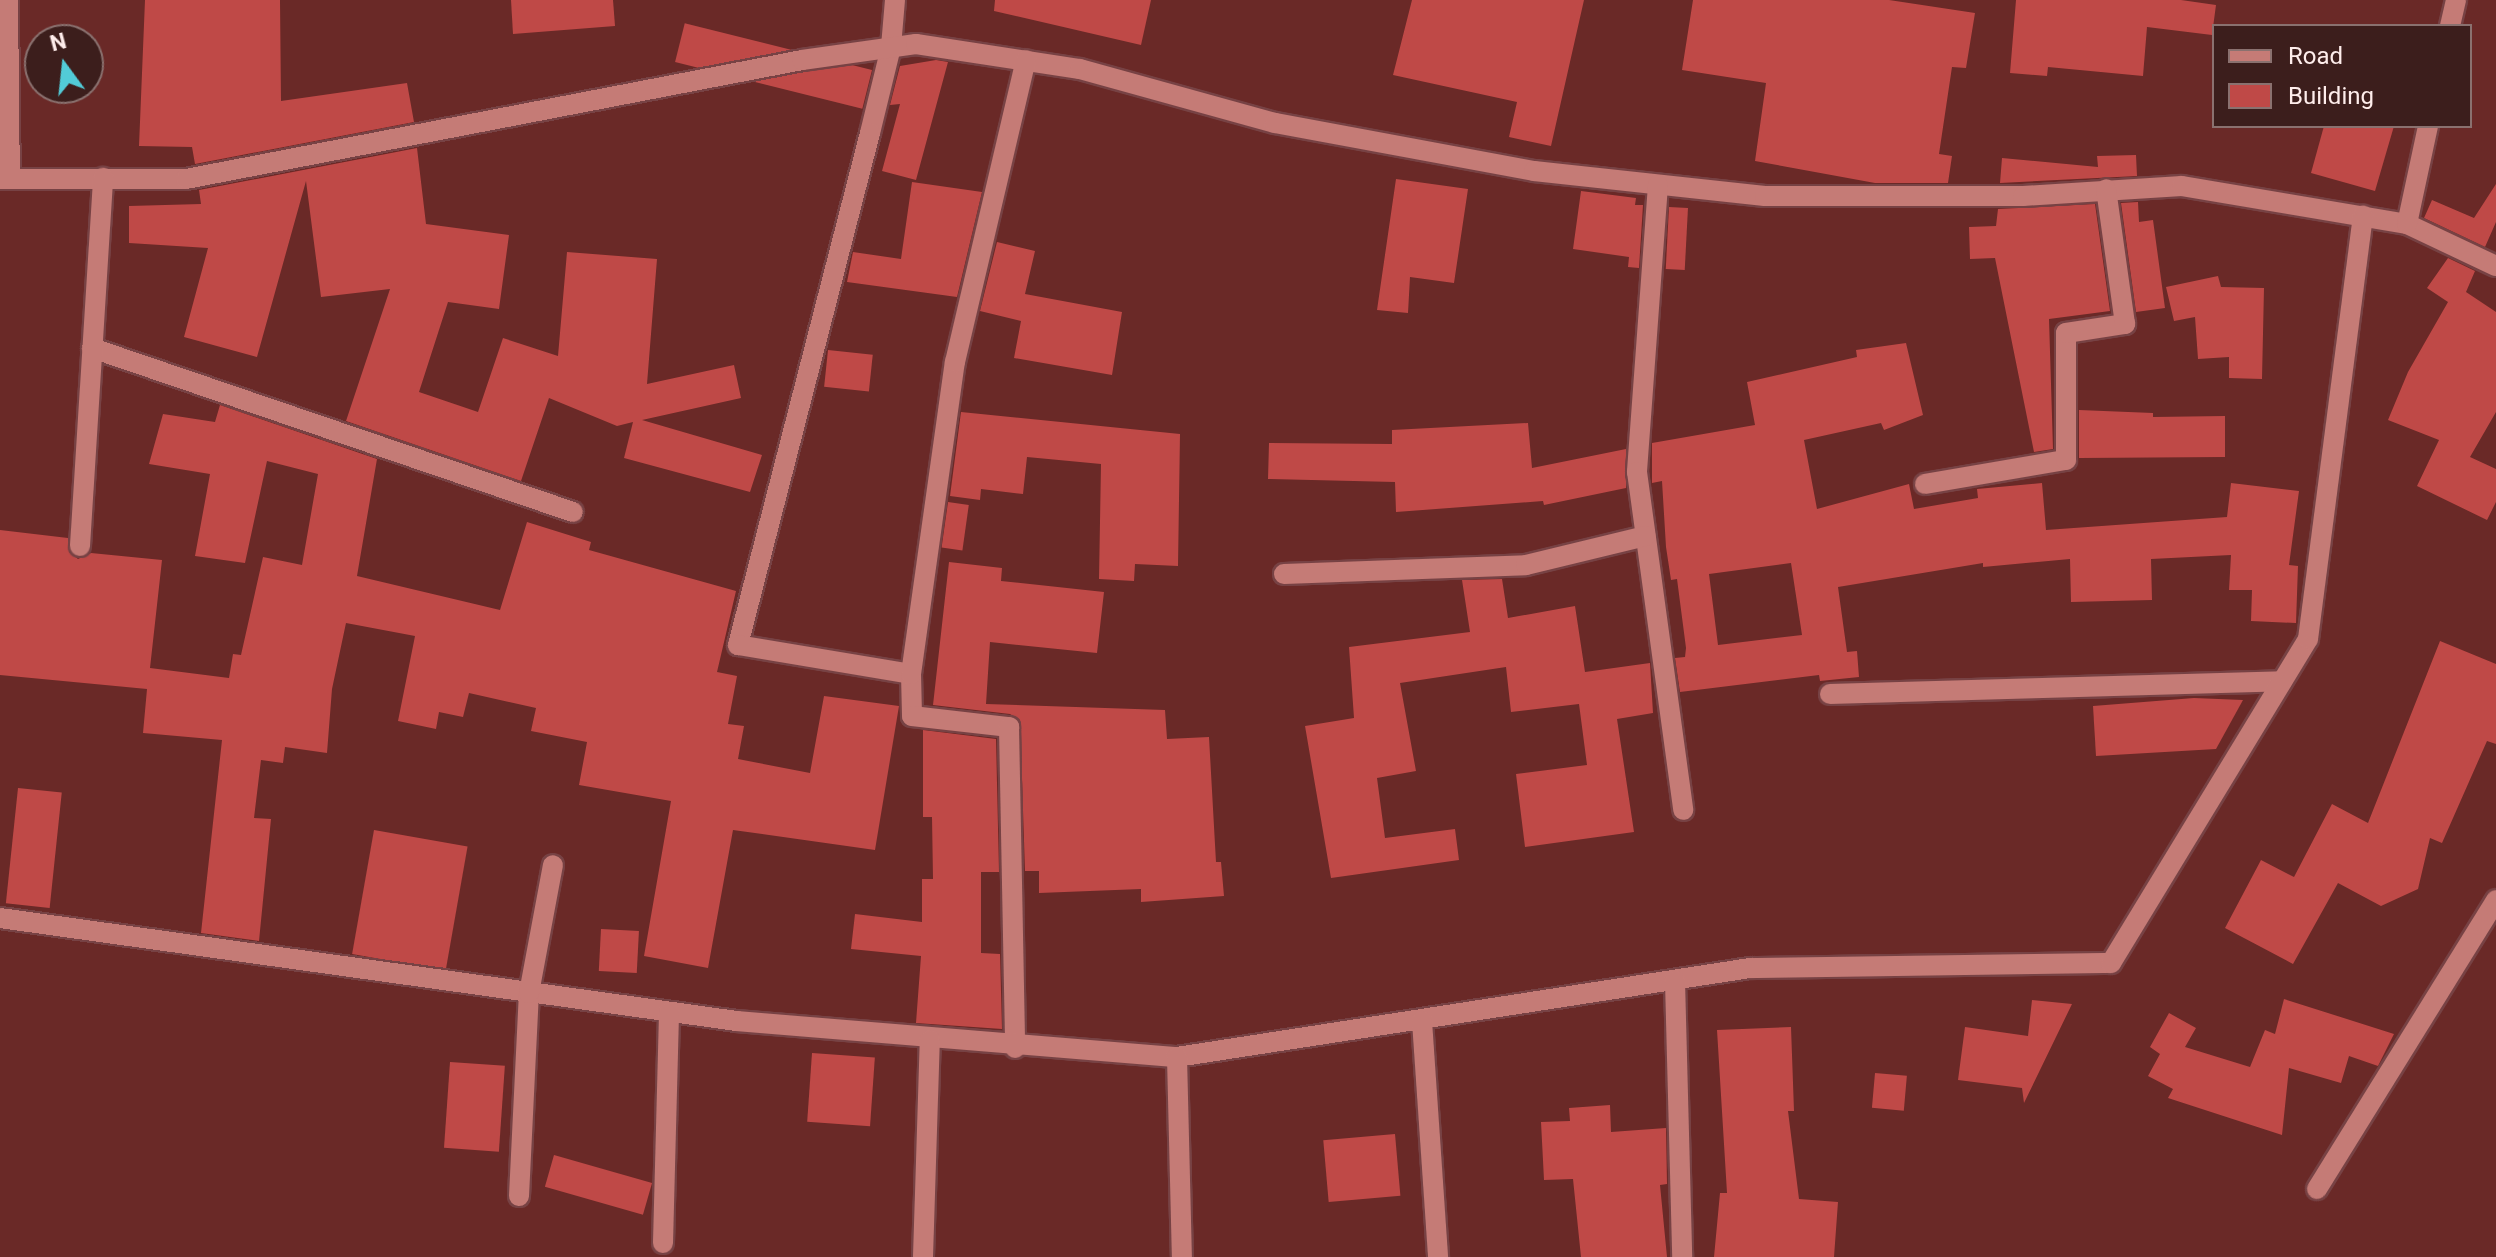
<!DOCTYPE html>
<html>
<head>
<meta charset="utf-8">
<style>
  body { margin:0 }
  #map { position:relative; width:2496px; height:1257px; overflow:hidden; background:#6a2927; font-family:Roboto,sans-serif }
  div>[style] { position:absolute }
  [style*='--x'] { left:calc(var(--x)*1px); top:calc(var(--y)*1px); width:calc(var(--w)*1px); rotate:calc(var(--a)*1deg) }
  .building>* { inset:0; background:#bf4947; transform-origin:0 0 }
  .roads { filter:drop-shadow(2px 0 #774244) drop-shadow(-2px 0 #774244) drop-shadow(0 2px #774244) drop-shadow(0 -2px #774244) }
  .minor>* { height:20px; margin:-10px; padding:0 10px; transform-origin:10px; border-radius:10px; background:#c57b76 }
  span { translate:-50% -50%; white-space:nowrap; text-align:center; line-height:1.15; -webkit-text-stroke:6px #3c1e1c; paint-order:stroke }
  .legend { position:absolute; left:2212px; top:24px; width:260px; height:104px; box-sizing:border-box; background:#3c1e1c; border:2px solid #8a716f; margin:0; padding:10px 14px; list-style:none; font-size:24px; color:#feedeb }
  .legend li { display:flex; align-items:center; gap:16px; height:40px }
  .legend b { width:40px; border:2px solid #8a716f }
  .north { position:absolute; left:24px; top:24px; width:80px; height:80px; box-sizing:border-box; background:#3c1e1c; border:2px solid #8a716f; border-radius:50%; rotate:345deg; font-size:22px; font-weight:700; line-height:32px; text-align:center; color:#feedeb }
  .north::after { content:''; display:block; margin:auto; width:28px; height:36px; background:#52cbd7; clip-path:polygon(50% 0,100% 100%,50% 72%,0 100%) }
</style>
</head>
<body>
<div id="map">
  <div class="building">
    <i style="clip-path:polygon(145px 0,280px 0,281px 101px,407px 83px,414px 122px,195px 164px,192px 147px,139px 146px)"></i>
    <i style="clip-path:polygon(511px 0,613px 0,615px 26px,513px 34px)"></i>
    <i style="clip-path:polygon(995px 0,1151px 0,1141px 45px,994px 11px)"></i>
    <i style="clip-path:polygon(1412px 0,1584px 0,1551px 146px,1509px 137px,1517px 102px,1393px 75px)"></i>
    <i style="clip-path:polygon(1693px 0,1889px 0,1975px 13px,1966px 68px,1952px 67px,1939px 154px,1952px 156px,1948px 183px,1875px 183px,1755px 161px,1766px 83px,1682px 70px)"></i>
    <i style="clip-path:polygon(2016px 0,2181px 0,2216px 5px,2212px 35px,2147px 27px,2143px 76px,2048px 67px,2047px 76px,2010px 73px)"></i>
    <i style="clip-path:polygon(936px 60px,948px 62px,916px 180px,882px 171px,900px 104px,890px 105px,900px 66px)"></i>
    <i style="left:872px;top:70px;width:40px;height:193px;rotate:104deg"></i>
    <i style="clip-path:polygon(2324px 126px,2394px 126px,2375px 191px,2311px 173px)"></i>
    <i style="clip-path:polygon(417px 148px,426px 224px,509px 235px,499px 309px,448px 302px,419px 392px,478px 412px,503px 338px,558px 356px,567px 252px,657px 259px,647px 384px,734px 365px,741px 398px,642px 420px,762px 455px,750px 492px,624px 458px,633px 422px,617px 426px,549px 398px,521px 481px,346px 421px,390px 289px,321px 297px,306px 181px,257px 357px,184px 337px,208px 248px,129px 243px,129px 206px,201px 204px,199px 190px)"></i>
    <i style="clip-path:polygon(2136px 155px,2137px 176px,2000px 183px,2002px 158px,2098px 167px,2097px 156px)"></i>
    <i style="clip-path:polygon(1396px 179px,1468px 189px,1454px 283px,1410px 277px,1408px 313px,1377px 310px)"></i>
    <i style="clip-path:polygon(912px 182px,982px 192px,957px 297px,847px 282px,853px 252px,901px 259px)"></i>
    <i style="clip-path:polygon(2496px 184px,2496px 222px,2485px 247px,2424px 218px,2432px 200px,2474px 218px)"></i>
    <i style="clip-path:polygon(1581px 191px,1636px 198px,1635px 205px,1643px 205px,1639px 268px,1628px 267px,1629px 257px,1573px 249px)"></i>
    <i style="clip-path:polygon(2138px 202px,2139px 222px,2153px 220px,2165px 308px,2136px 312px,2121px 203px)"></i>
    <i style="clip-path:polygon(2095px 204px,2110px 311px,2049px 319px,2053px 449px,2034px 452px,1995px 258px,1970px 259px,1969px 227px,1996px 226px,1998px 209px)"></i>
    <i style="left:1669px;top:207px;width:19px;height:62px;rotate:3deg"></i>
    <i style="clip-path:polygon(997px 242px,1035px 251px,1025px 294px,1122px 312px,1112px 375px,1014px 358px,1021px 321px,980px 311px)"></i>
    <i style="clip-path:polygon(2448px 258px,2475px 271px,2466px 292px,2496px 312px,2496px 412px,2470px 457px,2496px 469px,2496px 502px,2487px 520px,2417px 486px,2439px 440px,2388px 420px,2408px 372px,2448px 302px,2427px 288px)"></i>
    <i style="clip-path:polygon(2218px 276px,2221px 287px,2264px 288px,2262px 379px,2229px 378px,2229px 357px,2198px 359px,2195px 317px,2174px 321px,2166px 287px)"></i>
    <i style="clip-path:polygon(evenodd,1906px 343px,1923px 415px,1884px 430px,1881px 423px,1804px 440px,1817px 509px,1909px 484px,1914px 509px,1978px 498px,1977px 489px,2042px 483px,2046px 530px,2227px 517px,2231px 483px,2299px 491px,2289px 565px,2298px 566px,2296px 623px,2251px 621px,2252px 590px,2229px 590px,2231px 555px,2151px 559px,2152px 600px,2071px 602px,2070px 559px,1983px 567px,1983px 563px,1838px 587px,1847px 652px,1857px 651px,1859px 677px,1820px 681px,1819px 675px,1680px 692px,1675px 658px,1685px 657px,1686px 648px,1677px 579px,1671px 580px,1666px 547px,1662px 481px,1652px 483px,1652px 443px,1755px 425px,1747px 382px,1857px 357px,1856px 350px,1906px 343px,1791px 563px,1802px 635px,1718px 645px,1709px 574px,1791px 563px)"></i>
    <i style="left:828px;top:350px;width:45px;height:37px;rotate:6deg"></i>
    <i style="clip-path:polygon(220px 405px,377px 459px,357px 576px,500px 610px,527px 522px,591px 542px,589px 550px,736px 591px,717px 672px,737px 676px,728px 724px,744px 726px,738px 759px,810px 773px,824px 696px,899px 706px,875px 850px,733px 830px,708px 968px,644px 956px,671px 801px,579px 785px,587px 742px,531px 731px,536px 708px,469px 693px,463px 717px,439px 712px,436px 729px,398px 721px,415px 636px,346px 623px,332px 689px,327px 753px,285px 747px,283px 763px,261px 760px,254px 818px,271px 819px,259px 941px,201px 933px,222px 740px,143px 733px,147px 689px,0 675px,0 530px,68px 538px,69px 552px,78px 559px,91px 553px,162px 560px,150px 668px,229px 678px,233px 654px,241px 655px,263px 557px,302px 565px,318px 474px,267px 461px,245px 563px,195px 556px,210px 474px,149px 464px,163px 414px,215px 422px)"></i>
    <i style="clip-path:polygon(2079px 410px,2153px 413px,2153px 417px,2225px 416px,2225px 457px,2079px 458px)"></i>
    <i style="clip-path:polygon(961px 412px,1180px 434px,1178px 566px,1135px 564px,1134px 581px,1099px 579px,1101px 464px,1027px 457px,1023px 494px,981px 489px,980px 500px,950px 496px)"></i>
    <i style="clip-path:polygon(1528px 423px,1532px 468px,1626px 449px,1626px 488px,1544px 505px,1543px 501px,1396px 512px,1395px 482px,1268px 479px,1269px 443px,1392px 444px,1392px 430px)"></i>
    <i style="left:948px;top:502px;width:21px;height:46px;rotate:8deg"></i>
    <i style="clip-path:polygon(949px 562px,1002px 568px,1001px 581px,1104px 592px,1097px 653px,990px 642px,986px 704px,1165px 710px,1167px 739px,1209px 737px,1216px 862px,1221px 862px,1224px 896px,1141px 902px,1141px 889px,1039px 893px,1039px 871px,1025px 871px,1020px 720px,1010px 714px,933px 705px)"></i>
    <i style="clip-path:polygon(1502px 579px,1508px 618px,1575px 606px,1585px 672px,1650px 663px,1653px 713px,1617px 719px,1634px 832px,1525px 847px,1516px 774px,1587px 765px,1579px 704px,1511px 712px,1506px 667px,1400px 683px,1416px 771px,1377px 778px,1385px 838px,1455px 829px,1459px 860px,1331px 878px,1305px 726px,1354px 718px,1349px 647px,1470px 632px,1462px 580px)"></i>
    <i style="clip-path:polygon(2440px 641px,2496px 664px,2496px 744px,2487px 741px,2442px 843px,2430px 838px,2418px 889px,2381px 906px,2338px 883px,2293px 964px,2225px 928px,2261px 860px,2294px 877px,2332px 804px,2368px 823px)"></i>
    <i style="clip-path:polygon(2194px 698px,2243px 700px,2216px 749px,2096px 756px,2093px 706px)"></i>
    <i style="clip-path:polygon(923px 730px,996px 739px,999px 872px,981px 872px,981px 953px,1000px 954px,1002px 1029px,916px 1023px,921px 956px,851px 949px,855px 914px,922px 922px,922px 879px,933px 879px,932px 817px,923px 817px)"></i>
    <i style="left:18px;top:788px;width:44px;height:116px;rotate:6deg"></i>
    <i style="left:374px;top:830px;width:95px;height:126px;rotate:10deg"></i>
    <i style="left:601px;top:929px;width:38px;height:42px;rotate:3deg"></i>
    <i style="clip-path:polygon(2284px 999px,2394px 1034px,2378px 1066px,2349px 1056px,2341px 1083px,2289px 1068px,2282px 1135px,2168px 1098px,2173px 1089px,2148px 1076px,2160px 1054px,2150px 1047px,2169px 1013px,2196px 1028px,2185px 1047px,2250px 1067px,2265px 1030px,2275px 1034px)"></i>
    <i style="clip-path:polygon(2032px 1000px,2072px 1004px,2024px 1103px,2022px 1088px,1958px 1080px,1965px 1027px,2028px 1036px)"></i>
    <i style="clip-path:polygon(1791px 1027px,1794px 1111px,1788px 1111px,1799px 1199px,1838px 1202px,1834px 1257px,1714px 1257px,1720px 1193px,1727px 1193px,1717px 1030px)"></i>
    <i style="left:812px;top:1053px;width:63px;height:69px;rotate:4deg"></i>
    <i style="left:450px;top:1062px;width:55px;height:86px;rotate:4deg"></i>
    <i style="left:1875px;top:1073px;width:32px;height:35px;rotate:5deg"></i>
    <i style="clip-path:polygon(1610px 1105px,1611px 1132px,1666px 1128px,1667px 1184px,1660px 1185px,1667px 1257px,1581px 1257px,1573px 1179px,1544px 1180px,1541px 1122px,1570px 1121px,1569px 1108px)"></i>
    <i style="left:1395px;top:1134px;width:62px;height:72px;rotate:85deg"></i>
    <i style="left:554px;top:1155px;width:102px;height:33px;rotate:16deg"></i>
  </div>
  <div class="roads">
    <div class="minor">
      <i style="--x:8;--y:0;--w:179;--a:89.4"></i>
      <i style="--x:895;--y:0;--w:47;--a:94.9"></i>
      <i style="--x:891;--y:47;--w:89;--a:103.7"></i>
      <i style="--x:870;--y:133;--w:529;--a:104.46"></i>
      <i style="--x:738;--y:645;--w:175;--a:9.5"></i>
      <i style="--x:911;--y:674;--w:42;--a:88.6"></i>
      <i style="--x:912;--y:716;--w:98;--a:6.5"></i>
      <i style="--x:1009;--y:727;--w:321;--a:88.9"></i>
      <i style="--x:2450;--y:26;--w:27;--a:-77"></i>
      <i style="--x:0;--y:179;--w:186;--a:0"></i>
      <i style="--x:186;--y:179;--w:627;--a:-10.93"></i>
      <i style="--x:802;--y:60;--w:115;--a:-8"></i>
      <i style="--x:916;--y:44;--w:166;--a:8.7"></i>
      <i style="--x:1080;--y:69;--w:202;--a:15.5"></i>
      <i style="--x:1275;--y:123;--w:263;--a:10.5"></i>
      <i style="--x:1534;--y:171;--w:232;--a:6.2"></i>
      <i style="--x:1765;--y:196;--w:258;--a:0"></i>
      <i style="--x:2023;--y:196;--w:159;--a:-3.6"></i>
      <i style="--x:2182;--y:186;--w:228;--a:9.6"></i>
      <i style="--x:2407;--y:224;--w:98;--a:25.3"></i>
      <i style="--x:1658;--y:185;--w:288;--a:94.2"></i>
      <i style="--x:1637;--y:472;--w:341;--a:82.2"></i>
      <i style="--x:2407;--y:224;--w:100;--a:-77.9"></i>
      <i style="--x:92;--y:348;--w:508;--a:18.83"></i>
      <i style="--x:1925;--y:484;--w:143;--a:-9.7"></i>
      <i style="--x:2066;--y:460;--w:127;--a:-90"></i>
      <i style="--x:2066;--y:333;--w:60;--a:-8.7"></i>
      <i style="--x:2125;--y:324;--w:136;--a:-98"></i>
      <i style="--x:80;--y:546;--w:369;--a:-86.4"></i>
      <i style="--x:1284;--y:574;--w:242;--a:-2.1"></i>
      <i style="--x:1526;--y:565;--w:123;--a:-13.6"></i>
      <i style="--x:911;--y:674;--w:315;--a:-82"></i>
      <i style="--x:955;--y:362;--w:310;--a:-76.8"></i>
      <i style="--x:1830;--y:694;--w:452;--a:-1.6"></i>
      <i style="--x:0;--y:918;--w:744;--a:7.96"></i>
      <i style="--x:737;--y:1021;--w:441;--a:4.7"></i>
      <i style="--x:1177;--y:1057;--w:580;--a:-8.83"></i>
      <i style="--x:1750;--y:968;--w:361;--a:-0.8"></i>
      <i style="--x:2111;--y:963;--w:379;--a:-58.7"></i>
      <i style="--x:2308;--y:639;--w:427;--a:-82.6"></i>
      <i style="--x:1675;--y:981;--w:276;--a:88.5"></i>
      <i style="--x:1422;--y:1021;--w:237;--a:86.1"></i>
      <i style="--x:1177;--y:1057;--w:200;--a:88.6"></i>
      <i style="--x:2317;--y:1189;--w:340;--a:-58.2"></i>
      <i style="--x:519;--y:1196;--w:203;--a:-87.2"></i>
      <i style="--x:529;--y:993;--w:130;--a:-79.4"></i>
      <i style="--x:663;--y:1243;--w:231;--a:-88.5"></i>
      <i style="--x:923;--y:1257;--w:217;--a:-88.2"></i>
    </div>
  </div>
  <ul class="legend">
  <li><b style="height:10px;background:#c57b76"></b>Road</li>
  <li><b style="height:22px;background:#bf4947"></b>Building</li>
  </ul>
  <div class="north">N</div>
</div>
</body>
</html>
